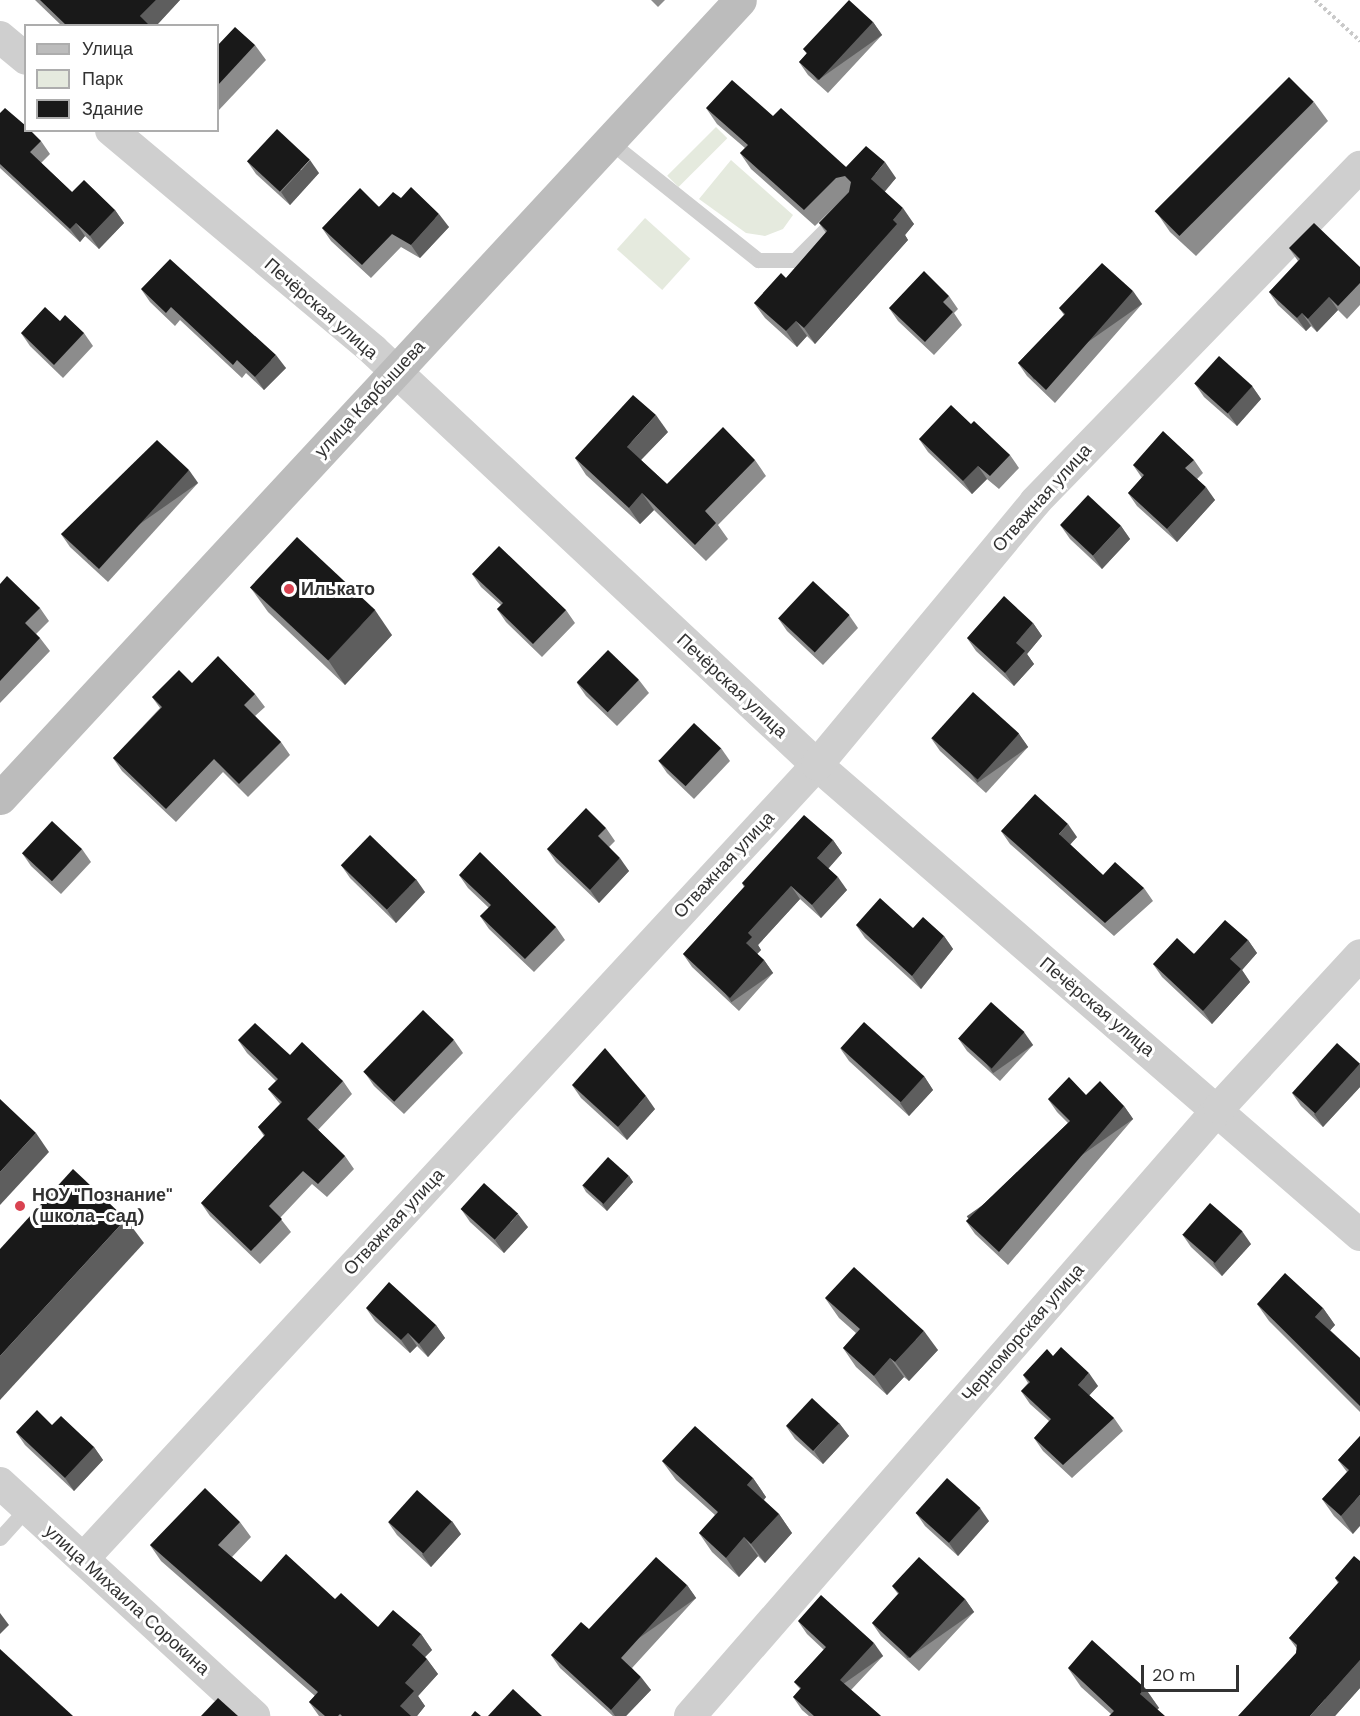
<!DOCTYPE html>
<html>
<head>
<meta charset="utf-8">
<style>
  body { margin:0 }
  #map { position:relative; width:1360px; height:1716px; overflow:hidden; background:#fff; font-family:"DM Sans",sans-serif }
  div>[style] { position:absolute }
  [style*='--x'] { left:calc(var(--x)*1px); top:calc(var(--y)*1px); width:calc(var(--w)*1px); rotate:calc(var(--a)*1deg) }
  .green>* { inset:0; background:#e5eade; transform-origin:0 0 }
  .path>* { height:4px; margin-top:-2px; transform-origin:0; background:repeating-linear-gradient(90deg,#c9c9c9 0 3px,transparent 0 6px) }
  .lane>* { height:15px; margin:-7.5px; padding:0 7.5px; transform-origin:7.5px; border-radius:7.5px; background:#cfcfcf }
  .street>* { height:32px; margin:-16px; padding:0 16px; transform-origin:16px; border-radius:16px; background:#cfcfcf }
  .secondary>* { height:33px; margin:-16.5px; padding:0 16.5px; transform-origin:16.5px; border-radius:16.5px; background:#bcbcbc }
  .wall>* { inset:0; background:#8c8c8c }
  .shaded-wall>* { inset:0; background:#5e5e5e; transform-origin:0 0 }
  .building>* { inset:0; background:#191919; transform-origin:0 0 }
  .dots>* { width:16px; height:16px; translate:-50% -50%; box-sizing:border-box; border:3px solid #fff; border-radius:50% }
  span { translate:-50% -50%; white-space:nowrap; text-align:center; line-height:1.15; -webkit-text-stroke:6px #fff; paint-order:stroke }
  .street-label { font-size:18px; color:#323232 }
  .poi-label { font-size:18px; color:#323232; font-weight:700 }
  .left { translate:0 -50%; text-align:left }
  .legend { position:absolute; left:24px; top:24px; width:195px; height:108px; box-sizing:border-box; background:#fff; border:2px solid #adadad; margin:0; padding:8px 10px; list-style:none; font-size:18px; color:#323232 }
  .legend li { display:flex; align-items:center; gap:12px; height:30px }
  .legend b { width:30px; border:2px solid #adadad }
  .scale { position:absolute; left:1141px; top:1665px; width:98px; height:27px; box-sizing:border-box; border:3px solid #323232; border-top:0; padding-left:8px; font-size:18px; line-height:21px; white-space:nowrap; color:#323232; -webkit-text-stroke:4px #fff; paint-order:stroke }
</style>
</head>
<body>
<div id="map">
  <div class="green">
    <i style="left:716px;top:127px;width:16px;height:69px;rotate:45deg"></i>
    <i style="clip-path:polygon(731px 160px,793px 215px,783px 229px,765px 236px,746px 233px,699px 199px)"></i>
    <i style="left:645px;top:218px;width:61px;height:42px;rotate:42deg"></i>
  </div>
  <div class="path">
    <i style="--x:1315;--y:0;--w:61;--a:42.3"></i>
  </div>
  <div class="lane">
    <i style="--x:609;--y:141;--w:191;--a:38.6"></i>
    <i style="--x:758;--y:260;--w:37;--a:0"></i>
    <i style="--x:795;--y:260;--w:59;--a:-45"></i>
    <i style="--x:0;--y:1538;--w:40;--a:-48"></i>
  </div>
  <div class="street">
    <i style="--x:0;--y:37;--w:34;--a:40"></i>
    <i style="--x:111;--y:130;--w:342;--a:40"></i>
    <i style="--x:373;--y:350;--w:608;--a:43.07"></i>
    <i style="--x:817;--y:765;--w:718;--a:40.88"></i>
    <i style="--x:0;--y:1483;--w:345;--a:42.5"></i>
    <i style="--x:83;--y:1559;--w:1081;--a:-47.25"></i>
    <i style="--x:817;--y:765;--w:342;--a:-50.3"></i>
    <i style="--x:1035;--y:502;--w:467;--a:-45.9"></i>
    <i style="--x:690;--y:1716;--w:806;--a:-48.97"></i>
    <i style="--x:1219;--y:1108;--w:208;--a:-47.3"></i>
  </div>
  <div class="secondary">
    <i style="--x:0;--y:798;--w:1088;--a:-47.16"></i>
  </div>
  <div class="wall">
    <i style="clip-path:polygon(35px 0,180px 0,156px 26px,62px 26px)"></i>
    <i style="clip-path:polygon(651px 0,665px 0,658px 7px)"></i>
    <i style="clip-path:polygon(873px 22px,882px 35px,828px 93px,808px 75px,799px 62px,807px 54px,803px 49px)"></i>
    <i style="clip-path:polygon(218px 44px,255px 45px,266px 60px,218px 111px)"></i>
    <i style="clip-path:polygon(1314px 102px,1328px 121px,1196px 256px,1170px 232px,1157px 213px)"></i>
    <i style="clip-path:polygon(706px 108px,773px 116px,846px 167px,896px 178px,884px 191px,914px 224px,905px 235px,908px 240px,815px 344px,807px 336px,797px 347px,765px 318px,754px 303px,786px 278px,826px 233px,819px 223px,848px 194px,815px 226px,751px 169px,740px 153px,745px 148px,717px 124px)"></i>
    <i style="clip-path:polygon(0 113px,41px 141px,50px 154px,41px 163px,72px 192px,115px 210px,124px 223px,99px 249px,85px 236px,80px 242px,0 168px)"></i>
    <i style="clip-path:polygon(247px 161px,319px 173px,290px 205px,256px 174px)"></i>
    <i style="clip-path:polygon(401px 198px,449px 227px,420px 258px,401px 247px,371px 278px,331px 241px,322px 228px)"></i>
    <i style="clip-path:polygon(1289px 248px,1360px 267px,1360px 305px,1347px 319px,1338px 310px,1317px 332px,1311px 326px,1306px 331px,1278px 305px,1269px 292px,1298px 261px)"></i>
    <i style="clip-path:polygon(141px 289px,286px 368px,264px 390px,246px 373px,242px 378px,180px 320px,175px 326px,150px 302px)"></i>
    <i style="clip-path:polygon(949px 296px,958px 309px,954px 313px,962px 325px,934px 355px,898px 321px,889px 308px)"></i>
    <i style="clip-path:polygon(1142px 304px,1055px 403px,1027px 376px,1018px 363px,1064px 315px,1059px 308px)"></i>
    <i style="clip-path:polygon(60px 321px,84px 333px,93px 346px,63px 378px,30px 346px,21px 333px)"></i>
    <i style="clip-path:polygon(1195px 384px,1252px 386px,1261px 399px,1237px 426px,1204px 397px)"></i>
    <i style="clip-path:polygon(971px 424px,1010px 455px,1019px 468px,999px 489px,987px 479px,972px 494px,928px 452px,919px 439px)"></i>
    <i style="clip-path:polygon(668px 432px,641px 460px,667px 484px,755px 460px,766px 476px,718px 525px,728px 539px,706px 561px,654px 510px,640px 524px,586px 475px,575px 458px)"></i>
    <i style="clip-path:polygon(1194px 460px,1203px 473px,1197px 479px,1215px 500px,1177px 542px,1137px 506px,1128px 493px,1142px 478px,1133px 465px)"></i>
    <i style="clip-path:polygon(198px 483px,108px 582px,70px 547px,61px 534px)"></i>
    <i style="clip-path:polygon(1061px 526px,1121px 526px,1130px 539px,1102px 569px,1070px 539px)"></i>
    <i style="clip-path:polygon(472px 574px,566px 610px,575px 623px,542px 657px,506px 622px,497px 609px,501px 605px,481px 587px)"></i>
    <i style="clip-path:polygon(0 584px,40px 608px,49px 621px,36px 634px,40px 638px,50px 651px,0 703px)"></i>
    <i style="clip-path:polygon(250px 587px,392px 635px,345px 685px,268px 612px)"></i>
    <i style="clip-path:polygon(849px 615px,858px 628px,823px 665px,787px 631px,778px 618px)"></i>
    <i style="clip-path:polygon(1033px 623px,1042px 636px,1027px 654px,1034px 664px,1014px 686px,976px 651px,967px 638px)"></i>
    <i style="clip-path:polygon(639px 680px,649px 693px,617px 726px,586px 696px,577px 683px)"></i>
    <i style="clip-path:polygon(192px 683px,255px 694px,265px 707px,255px 716px,281px 742px,290px 755px,248px 797px,223px 772px,176px 822px,122px 771px,113px 758px,160px 708px,152px 697px)"></i>
    <i style="clip-path:polygon(1019px 734px,1028px 747px,986px 793px,940px 751px,931px 738px)"></i>
    <i style="clip-path:polygon(721px 748px,730px 761px,694px 799px,667px 773px,658px 760px)"></i>
    <i style="clip-path:polygon(606px 828px,615px 841px,609px 847px,629px 871px,599px 903px,556px 862px,547px 849px)"></i>
    <i style="clip-path:polygon(1001px 831px,1077px 837px,1070px 844px,1103px 875px,1144px 888px,1153px 901px,1114px 936px,1010px 844px)"></i>
    <i style="clip-path:polygon(833px 840px,842px 853px,828px 869px,847px 890px,821px 918px,800px 899px,758px 945px,761px 950px,757px 954px,764px 960px,773px 973px,739px 1011px,692px 967px,683px 954px,744px 887px,742px 883px)"></i>
    <i style="clip-path:polygon(82px 849px,91px 862px,61px 894px,31px 866px,22px 853px)"></i>
    <i style="clip-path:polygon(341px 865px,425px 892px,396px 923px,350px 878px)"></i>
    <i style="clip-path:polygon(459px 875px,556px 927px,565px 940px,534px 972px,489px 929px,480px 916px,489px 908px,468px 888px)"></i>
    <i style="clip-path:polygon(856px 925px,913px 928px,944px 936px,953px 949px,921px 989px,865px 938px)"></i>
    <i style="clip-path:polygon(1248px 940px,1257px 953px,1242px 970px,1250px 982px,1212px 1024px,1162px 977px,1153px 964px)"></i>
    <i style="clip-path:polygon(958px 1038px,1033px 1045px,1000px 1081px,967px 1051px)"></i>
    <i style="clip-path:polygon(238px 1040px,290px 1055px,343px 1081px,352px 1094px,318px 1130px,345px 1156px,354px 1169px,327px 1197px,312px 1184px,280px 1218px,291px 1232px,260px 1264px,210px 1216px,201px 1203px,264px 1136px,258px 1127px,280px 1104px,268px 1089px,276px 1081px,247px 1053px)"></i>
    <i style="clip-path:polygon(454px 1040px,463px 1053px,404px 1114px,374px 1086px,365px 1073px)"></i>
    <i style="clip-path:polygon(840px 1048px,924px 1076px,933px 1090px,909px 1116px,849px 1061px)"></i>
    <i style="clip-path:polygon(1360px 1064px,1360px 1087px,1323px 1127px,1301px 1106px,1292px 1093px)"></i>
    <i style="clip-path:polygon(572px 1085px,655px 1109px,627px 1140px,581px 1098px)"></i>
    <i style="clip-path:polygon(1086px 1095px,1124px 1106px,1133px 1119px,1008px 1265px,975px 1234px,966px 1221px,1068px 1123px,1057px 1112px,1048px 1099px)"></i>
    <i style="clip-path:polygon(629px 1176px,633px 1182px,607px 1211px,586px 1192px,582px 1185px)"></i>
    <i style="clip-path:polygon(461px 1209px,528px 1227px,504px 1253px,470px 1222px)"></i>
    <i style="clip-path:polygon(1182px 1234px,1251px 1244px,1222px 1276px,1191px 1247px)"></i>
    <i style="clip-path:polygon(825px 1298px,938px 1350px,909px 1381px,904px 1377px,887px 1395px,856px 1367px,843px 1348px,856px 1333px,839px 1318px)"></i>
    <i style="clip-path:polygon(1257px 1304px,1323px 1308px,1335px 1325px,1330px 1330px,1360px 1358px,1360px 1412px,1269px 1321px)"></i>
    <i style="clip-path:polygon(366px 1308px,436px 1325px,445px 1338px,428px 1357px,417px 1346px,410px 1353px,375px 1321px)"></i>
    <i style="clip-path:polygon(1053px 1356px,1098px 1386px,1089px 1395px,1114px 1418px,1123px 1431px,1072px 1478px,1043px 1451px,1034px 1438px,1049px 1421px,1030px 1404px,1021px 1391px,1028px 1383px,1023px 1375px)"></i>
    <i style="clip-path:polygon(839px 1423px,849px 1436px,823px 1464px,795px 1439px,786px 1426px)"></i>
    <i style="clip-path:polygon(52px 1425px,94px 1447px,103px 1460px,74px 1491px,25px 1445px,16px 1432px)"></i>
    <i style="clip-path:polygon(1360px 1436px,1353px 1534px,1334px 1516px,1322px 1499px,1347px 1472px,1338px 1460px)"></i>
    <i style="clip-path:polygon(662px 1461px,753px 1478px,766px 1497px,764px 1500px,779px 1514px,792px 1533px,765px 1563px,758px 1556px,739px 1577px,712px 1552px,699px 1533px,715px 1515px,676px 1480px)"></i>
    <i style="clip-path:polygon(916px 1513px,989px 1521px,958px 1556px,925px 1526px)"></i>
    <i style="clip-path:polygon(240px 1522px,251px 1537px,232px 1557px,261px 1582px,335px 1599px,378px 1627px,421px 1634px,432px 1650px,425px 1657px,438px 1674px,418px 1696px,425px 1706px,417px 1716px,319px 1716px,309px 1702px,315px 1696px,161px 1561px,150px 1545px)"></i>
    <i style="clip-path:polygon(388px 1522px,461px 1534px,431px 1567px,397px 1535px)"></i>
    <i style="clip-path:polygon(1360px 1561px,1360px 1688px,1335px 1716px,1296px 1653px,1297px 1649px,1289px 1638px,1338px 1583px,1335px 1578px)"></i>
    <i style="clip-path:polygon(687px 1585px,696px 1598px,632px 1668px,651px 1690px,626px 1716px,613px 1716px,560px 1668px,551px 1655px,589px 1629px)"></i>
    <i style="clip-path:polygon(892px 1586px,965px 1599px,974px 1612px,919px 1671px,881px 1636px,872px 1623px,898px 1594px)"></i>
    <i style="clip-path:polygon(798px 1621px,883px 1656px,851px 1690px,881px 1716px,809px 1716px,802px 1710px,793px 1697px,800px 1689px,794px 1682px,824px 1650px,807px 1634px)"></i>
    <i style="clip-path:polygon(1068px 1668px,1145px 1688px,1159px 1708px,1157px 1709px,1111px 1714px,1081px 1687px)"></i>
  </div>
  <div class="shaded-wall">
    <i style="clip-path:polygon(156px 0,180px 0,156px 26px,147px 26px,140px 16px)"></i>
    <i style="left:873px;top:22px;width:16px;height:79px;rotate:55deg"></i>
    <i style="clip-path:polygon(310px 160px,319px 173px,290px 205px,281px 192px)"></i>
    <i style="clip-path:polygon(885px 162px,896px 178px,882px 195px,871px 179px)"></i>
    <i style="clip-path:polygon(903px 208px,914px 224px,905px 235px,908px 240px,815px 344px,804px 328px)"></i>
    <i style="clip-path:polygon(115px 210px,124px 223px,99px 249px,90px 236px)"></i>
    <i style="clip-path:polygon(439px 214px,449px 227px,420px 258px,411px 245px)"></i>
    <i style="clip-path:polygon(76px 223px,85px 236px,80px 242px,70px 229px)"></i>
    <i style="left:1133px;top:291px;width:16px;height:132px;rotate:55deg"></i>
    <i style="clip-path:polygon(1329px 297px,1338px 310px,1317px 332px,1308px 319px)"></i>
    <i style="clip-path:polygon(1302px 313px,1311px 326px,1306px 331px,1297px 318px)"></i>
    <i style="clip-path:polygon(796px 321px,807px 336px,797px 347px,786px 331px)"></i>
    <i style="clip-path:polygon(276px 355px,286px 368px,264px 390px,255px 377px)"></i>
    <i style="clip-path:polygon(1252px 386px,1261px 399px,1237px 426px,1228px 413px)"></i>
    <i style="clip-path:polygon(656px 415px,668px 432px,638px 463px,627px 447px)"></i>
    <i style="clip-path:polygon(978px 466px,987px 479px,972px 494px,963px 481px)"></i>
    <i style="left:189px;top:470px;width:16px;height:134px;rotate:55deg"></i>
    <i style="clip-path:polygon(1206px 487px,1215px 500px,1177px 542px,1167px 529px)"></i>
    <i style="clip-path:polygon(642px 493px,654px 510px,640px 524px,629px 508px)"></i>
    <i style="clip-path:polygon(1121px 526px,1130px 539px,1102px 569px,1093px 556px)"></i>
    <i style="clip-path:polygon(375px 610px,392px 635px,345px 685px,328px 660px)"></i>
    <i style="clip-path:polygon(1033px 623px,1042px 636px,1027px 654px,1034px 664px,1014px 686px,1005px 673px,1016px 643px)"></i>
    <i style="left:1019px;top:734px;width:16px;height:62px;rotate:55deg"></i>
    <i style="clip-path:polygon(1068px 824px,1077px 837px,1068px 847px,1059px 834px)"></i>
    <i style="clip-path:polygon(833px 840px,842px 853px,826px 871px,817px 858px)"></i>
    <i style="clip-path:polygon(620px 858px,629px 871px,599px 903px,590px 890px)"></i>
    <i style="clip-path:polygon(838px 877px,847px 890px,821px 918px,812px 905px)"></i>
    <i style="clip-path:polygon(416px 879px,425px 892px,396px 923px,387px 910px)"></i>
    <i style="clip-path:polygon(791px 886px,800px 899px,758px 945px,761px 950px,755px 956px,746px 943px,748px 933px)"></i>
    <i style="clip-path:polygon(944px 936px,953px 949px,921px 989px,912px 976px)"></i>
    <i style="clip-path:polygon(1248px 940px,1257px 953px,1242px 970px,1250px 982px,1212px 1024px,1203px 1011px,1230px 959px)"></i>
    <i style="left:764px;top:960px;width:16px;height:51px;rotate:55deg"></i>
    <i style="left:1024px;top:1032px;width:16px;height:49px;rotate:55deg"></i>
    <i style="clip-path:polygon(1360px 1064px,1360px 1087px,1323px 1127px,1314px 1114px)"></i>
    <i style="clip-path:polygon(924px 1076px,933px 1090px,909px 1116px,900px 1103px)"></i>
    <i style="clip-path:polygon(646px 1096px,655px 1109px,627px 1140px,618px 1127px)"></i>
    <i style="left:1124px;top:1106px;width:16px;height:192px;rotate:55deg"></i>
    <i style="clip-path:polygon(36px 1133px,49px 1152px,0 1205px,0 1172px)"></i>
    <i style="clip-path:polygon(629px 1176px,633px 1182px,607px 1211px,602px 1204px)"></i>
    <i style="clip-path:polygon(518px 1214px,528px 1227px,504px 1253px,495px 1240px)"></i>
    <i style="clip-path:polygon(126px 1219px,144px 1243px,0 1400px,0 1356px)"></i>
    <i style="clip-path:polygon(1242px 1231px,1251px 1244px,1222px 1276px,1213px 1263px)"></i>
    <i style="clip-path:polygon(1323px 1308px,1335px 1325px,1327px 1334px,1315px 1317px)"></i>
    <i style="clip-path:polygon(436px 1325px,445px 1338px,428px 1357px,419px 1344px)"></i>
    <i style="clip-path:polygon(924px 1331px,938px 1350px,909px 1381px,895px 1362px)"></i>
    <i style="clip-path:polygon(408px 1333px,417px 1346px,410px 1353px,401px 1340px)"></i>
    <i style="clip-path:polygon(890px 1358px,904px 1377px,887px 1395px,874px 1376px)"></i>
    <i style="clip-path:polygon(1089px 1373px,1098px 1386px,1087px 1398px,1078px 1385px)"></i>
    <i style="clip-path:polygon(839px 1423px,849px 1436px,823px 1464px,814px 1451px)"></i>
    <i style="clip-path:polygon(94px 1447px,103px 1460px,74px 1491px,65px 1478px)"></i>
    <i style="clip-path:polygon(753px 1478px,766px 1497px,760px 1504px,747px 1485px)"></i>
    <i style="clip-path:polygon(1360px 1495px,1360px 1526px,1353px 1534px,1341px 1516px)"></i>
    <i style="clip-path:polygon(980px 1508px,989px 1521px,958px 1556px,949px 1543px)"></i>
    <i style="clip-path:polygon(779px 1514px,792px 1533px,765px 1563px,751px 1544px)"></i>
    <i style="clip-path:polygon(452px 1521px,461px 1534px,431px 1567px,422px 1554px)"></i>
    <i style="clip-path:polygon(744px 1537px,758px 1556px,739px 1577px,726px 1558px)"></i>
    <i style="left:687px;top:1585px;width:16px;height:98px;rotate:55deg"></i>
    <i style="left:965px;top:1599px;width:16px;height:81px;rotate:55deg"></i>
    <i style="clip-path:polygon(0 1613px,9px 1625px,0 1634px)"></i>
    <i style="clip-path:polygon(421px 1634px,432px 1650px,422px 1660px,412px 1645px)"></i>
    <i style="left:874px;top:1643px;width:16px;height:50px;rotate:55deg"></i>
    <i style="clip-path:polygon(427px 1659px,438px 1674px,418px 1696px,425px 1706px,417px 1716px,407px 1716px,400px 1706px,405px 1683px)"></i>
    <i style="clip-path:polygon(1360px 1660px,1360px 1688px,1335px 1716px,1310px 1716px)"></i>
    <i style="clip-path:polygon(641px 1677px,651px 1690px,626px 1716px,615px 1716px,611px 1710px)"></i>
    <i style="clip-path:polygon(1145px 1688px,1159px 1708px,1154px 1713px,1140px 1694px)"></i>
  </div>
  <div class="building">
    <i style="clip-path:polygon(40px 0,156px 0,140px 16px,150px 26px,67px 26px)"></i>
    <i style="clip-path:polygon(849px 0,873px 22px,819px 80px,799px 62px,807px 53px,803px 49px)"></i>
    <i style="clip-path:polygon(235px 27px,255px 45px,218px 85px,218px 44px,218px 45px)"></i>
    <i style="left:1289px;top:77px;width:35px;height:190px;rotate:45deg"></i>
    <i style="clip-path:polygon(732px 80px,773px 116px,781px 108px,846px 167px,866px 146px,885px 162px,871px 179px,903px 208px,893px 220px,897px 224px,804px 328px,796px 321px,786px 331px,754px 303px,781px 273px,786px 278px,827px 231px,819px 223px,849px 192px,851px 182px,845px 176px,836px 178px,804px 210px,740px 153px,748px 145px,706px 108px)"></i>
    <i style="clip-path:polygon(5px 108px,26px 126px,26px 130px,30px 130px,41px 141px,30px 152px,72px 192px,84px 180px,115px 210px,90px 236px,76px 223px,70px 229px,0 164px,0 113px)"></i>
    <i style="left:277px;top:129px;width:45px;height:44px;rotate:43deg"></i>
    <i style="clip-path:polygon(411px 187px,439px 214px,411px 245px,392px 234px,362px 265px,322px 228px,360px 188px,379px 207px,393px 192px,401px 198px)"></i>
    <i style="clip-path:polygon(1314px 223px,1360px 267px,1360px 283px,1338px 306px,1329px 297px,1308px 319px,1302px 313px,1297px 318px,1269px 292px,1300px 259px,1289px 248px)"></i>
    <i style="clip-path:polygon(170px 259px,276px 355px,255px 377px,237px 360px,233px 365px,171px 307px,166px 313px,141px 289px)"></i>
    <i style="clip-path:polygon(1102px 263px,1133px 291px,1046px 390px,1018px 363px,1065px 314px,1059px 308px)"></i>
    <i style="clip-path:polygon(924px 271px,949px 296px,943px 302px,953px 312px,925px 342px,889px 308px)"></i>
    <i style="clip-path:polygon(45px 307px,60px 321px,65px 315px,84px 333px,54px 365px,21px 333px)"></i>
    <i style="left:1219px;top:356px;width:45px;height:37px;rotate:42deg"></i>
    <i style="clip-path:polygon(633px 395px,656px 415px,627px 447px,667px 484px,723px 427px,755px 460px,705px 511px,716px 523px,695px 545px,642px 493px,629px 508px,575px 458px)"></i>
    <i style="clip-path:polygon(951px 405px,971px 424px,974px 421px,1010px 455px,990px 476px,978px 466px,963px 481px,919px 439px)"></i>
    <i style="clip-path:polygon(1163px 431px,1194px 460px,1185px 468px,1206px 487px,1167px 529px,1128px 493px,1144px 475px,1133px 465px)"></i>
    <i style="clip-path:polygon(157px 440px,189px 470px,99px 569px,61px 534px)"></i>
    <i style="left:1088px;top:495px;width:45px;height:41px;rotate:43deg"></i>
    <i style="left:297px;top:537px;width:107px;height:69px;rotate:43deg"></i>
    <i style="clip-path:polygon(499px 546px,566px 610px,533px 644px,497px 609px,503px 603px,472px 574px)"></i>
    <i style="clip-path:polygon(7px 576px,40px 608px,25px 623px,40px 638px,0 681px,0 584px)"></i>
    <i style="left:813px;top:581px;width:50px;height:51px;rotate:43deg"></i>
    <i style="clip-path:polygon(1004px 596px,1033px 623px,1016px 643px,1025px 651px,1005px 673px,967px 638px)"></i>
    <i style="left:608px;top:650px;width:43px;height:45px;rotate:44deg"></i>
    <i style="clip-path:polygon(218px 656px,255px 694px,244px 705px,281px 742px,239px 784px,214px 759px,166px 809px,113px 758px,162px 707px,152px 697px,179px 670px,192px 683px)"></i>
    <i style="left:973px;top:692px;width:62px;height:62px;rotate:42deg"></i>
    <i style="left:694px;top:723px;width:37px;height:52px;rotate:43deg"></i>
    <i style="clip-path:polygon(1035px 794px,1068px 824px,1059px 834px,1103px 875px,1115px 862px,1144px 888px,1105px 923px,1001px 831px)"></i>
    <i style="clip-path:polygon(586px 808px,606px 828px,598px 836px,620px 858px,590px 890px,547px 849px)"></i>
    <i style="clip-path:polygon(804px 815px,833px 840px,817px 858px,838px 877px,812px 905px,791px 886px,748px 933px,752px 937px,746px 943px,764px 960px,730px 998px,683px 954px,745px 886px,742px 883px)"></i>
    <i style="left:52px;top:821px;width:41px;height:44px;rotate:43deg"></i>
    <i style="left:370px;top:835px;width:64px;height:42px;rotate:44deg"></i>
    <i style="clip-path:polygon(480px 852px,556px 927px,525px 959px,480px 916px,491px 905px,459px 875px)"></i>
    <i style="clip-path:polygon(880px 898px,913px 928px,923px 917px,944px 936px,912px 976px,856px 925px)"></i>
    <i style="clip-path:polygon(1225px 920px,1248px 940px,1230px 959px,1241px 969px,1203px 1011px,1153px 964px,1177px 938px,1194px 954px)"></i>
    <i style="left:991px;top:1002px;width:45px;height:49px;rotate:42deg"></i>
    <i style="left:423px;top:1010px;width:43px;height:86px;rotate:44deg"></i>
    <i style="left:864px;top:1022px;width:81px;height:35px;rotate:42deg"></i>
    <i style="clip-path:polygon(255px 1023px,290px 1055px,302px 1042px,343px 1081px,307px 1119px,345px 1156px,318px 1184px,303px 1171px,269px 1206px,282px 1219px,251px 1251px,201px 1203px,265px 1135px,258px 1127px,282px 1102px,268px 1089px,278px 1079px,238px 1040px)"></i>
    <i style="left:1337px;top:1043px;width:31px;height:67px;rotate:42deg"></i>
    <i style="clip-path:polygon(605px 1048px,646px 1096px,618px 1127px,572px 1085px)"></i>
    <i style="clip-path:polygon(1069px 1077px,1086px 1095px,1100px 1081px,1124px 1106px,999px 1252px,966px 1221px,1070px 1121px,1048px 1099px)"></i>
    <i style="clip-path:polygon(0 1099px,36px 1133px,0 1172px)"></i>
    <i style="left:608px;top:1157px;width:28px;height:38px;rotate:42deg"></i>
    <i style="clip-path:polygon(73px 1169px,126px 1219px,0 1356px,0 1249px)"></i>
    <i style="left:484px;top:1183px;width:46px;height:35px;rotate:42deg"></i>
    <i style="left:1210px;top:1203px;width:43px;height:42px;rotate:41deg"></i>
    <i style="clip-path:polygon(854px 1267px,924px 1331px,895px 1362px,890px 1358px,874px 1376px,843px 1348px,860px 1329px,825px 1298px)"></i>
    <i style="clip-path:polygon(1285px 1273px,1323px 1308px,1315px 1317px,1360px 1358px,1360px 1406px,1257px 1304px)"></i>
    <i style="clip-path:polygon(389px 1282px,436px 1325px,419px 1344px,408px 1333px,401px 1340px,366px 1308px)"></i>
    <i style="clip-path:polygon(1061px 1347px,1089px 1373px,1078px 1385px,1114px 1418px,1063px 1465px,1034px 1438px,1051px 1419px,1021px 1391px,1030px 1382px,1023px 1375px,1047px 1349px,1053px 1356px)"></i>
    <i style="left:812px;top:1398px;width:37px;height:38px;rotate:43deg"></i>
    <i style="clip-path:polygon(37px 1410px,52px 1425px,61px 1416px,94px 1447px,65px 1478px,16px 1432px)"></i>
    <i style="clip-path:polygon(695px 1426px,753px 1478px,747px 1485px,779px 1514px,751px 1544px,744px 1537px,726px 1558px,699px 1533px,718px 1512px,662px 1461px)"></i>
    <i style="clip-path:polygon(1360px 1436px,1360px 1495px,1341px 1516px,1322px 1499px,1349px 1470px,1338px 1460px)"></i>
    <i style="left:947px;top:1478px;width:45px;height:47px;rotate:42deg"></i>
    <i style="clip-path:polygon(205px 1488px,240px 1522px,218px 1545px,261px 1582px,286px 1554px,335px 1599px,341px 1593px,378px 1627px,393px 1610px,421px 1634px,412px 1645px,427px 1659px,405px 1683px,414px 1691px,400px 1706px,411px 1716px,342px 1716px,340px 1714px,338px 1716px,325px 1716px,309px 1702px,318px 1692px,150px 1545px)"></i>
    <i style="left:417px;top:1490px;width:47px;height:43px;rotate:42deg"></i>
    <i style="clip-path:polygon(1354px 1556px,1360px 1561px,1360px 1660px,1310px 1716px,1238px 1716px,1296px 1653px,1297px 1645px,1289px 1638px,1339px 1582px,1335px 1578px)"></i>
    <i style="clip-path:polygon(656px 1557px,687px 1585px,621px 1658px,641px 1677px,611px 1710px,551px 1655px,581px 1622px,589px 1629px)"></i>
    <i style="clip-path:polygon(919px 1557px,965px 1599px,910px 1658px,872px 1623px,899px 1593px,892px 1586px)"></i>
    <i style="clip-path:polygon(821px 1595px,874px 1643px,840px 1680px,881px 1716px,814px 1716px,793px 1697px,801px 1688px,794px 1682px,826px 1647px,798px 1621px)"></i>
    <i style="clip-path:polygon(1092px 1640px,1145px 1688px,1140px 1694px,1165px 1716px,1109px 1716px,1114px 1711px,1068px 1668px)"></i>
    <i style="clip-path:polygon(0 1649px,73px 1716px,0 1716px)"></i>
    <i style="clip-path:polygon(513px 1689px,542px 1716px,488px 1716px)"></i>
    <i style="clip-path:polygon(218px 1698px,238px 1716px,201px 1716px)"></i>
    <i style="clip-path:polygon(475px 1711px,481px 1716px,471px 1716px)"></i>
  </div>
  <div class="dots">
    <i style="left:289px;top:589px;background:#d94351"></i>
    <i style="left:20px;top:1206px;background:#d94351"></i>
  </div>
  <div class="street-label">
    <span style="left:321px;top:309px;rotate:41deg">Печёрская улица</span>
    <span style="left:370px;top:399px;rotate:-47deg">улица Карбышева</span>
    <span style="left:1042px;top:498px;rotate:-48deg">Отважная улица</span>
    <span style="left:732px;top:686px;rotate:43deg">Печёрская улица</span>
    <span style="left:724px;top:865px;rotate:-47deg">Отважная улица</span>
    <span style="left:1097px;top:1007px;rotate:40deg">Печёрская улица</span>
    <span style="left:394px;top:1222px;rotate:-47deg">Отважная улица</span>
    <span style="left:1023px;top:1333px;rotate:-49deg">Черноморская улица</span>
    <span style="left:127px;top:1600px;rotate:42deg">улица Михаила Сорокина</span>
  </div>
  <div class="poi-label">
    <span class="left" style="left:301px;top:589px">Илькато</span>
    <span class="left" style="left:32px;top:1206px">НОУ "Познание"<br>(школа-сад)</span>
  </div>
  <ul class="legend">
  <li><b style="height:8px;background:#bcbcbc"></b>Улица</li>
  <li><b style="height:16px;background:#e5eade"></b>Парк</li>
  <li><b style="height:16px;background:#191919"></b>Здание</li>
  </ul>
  <div class="scale">20 m</div>
</div>
</body>
</html>
